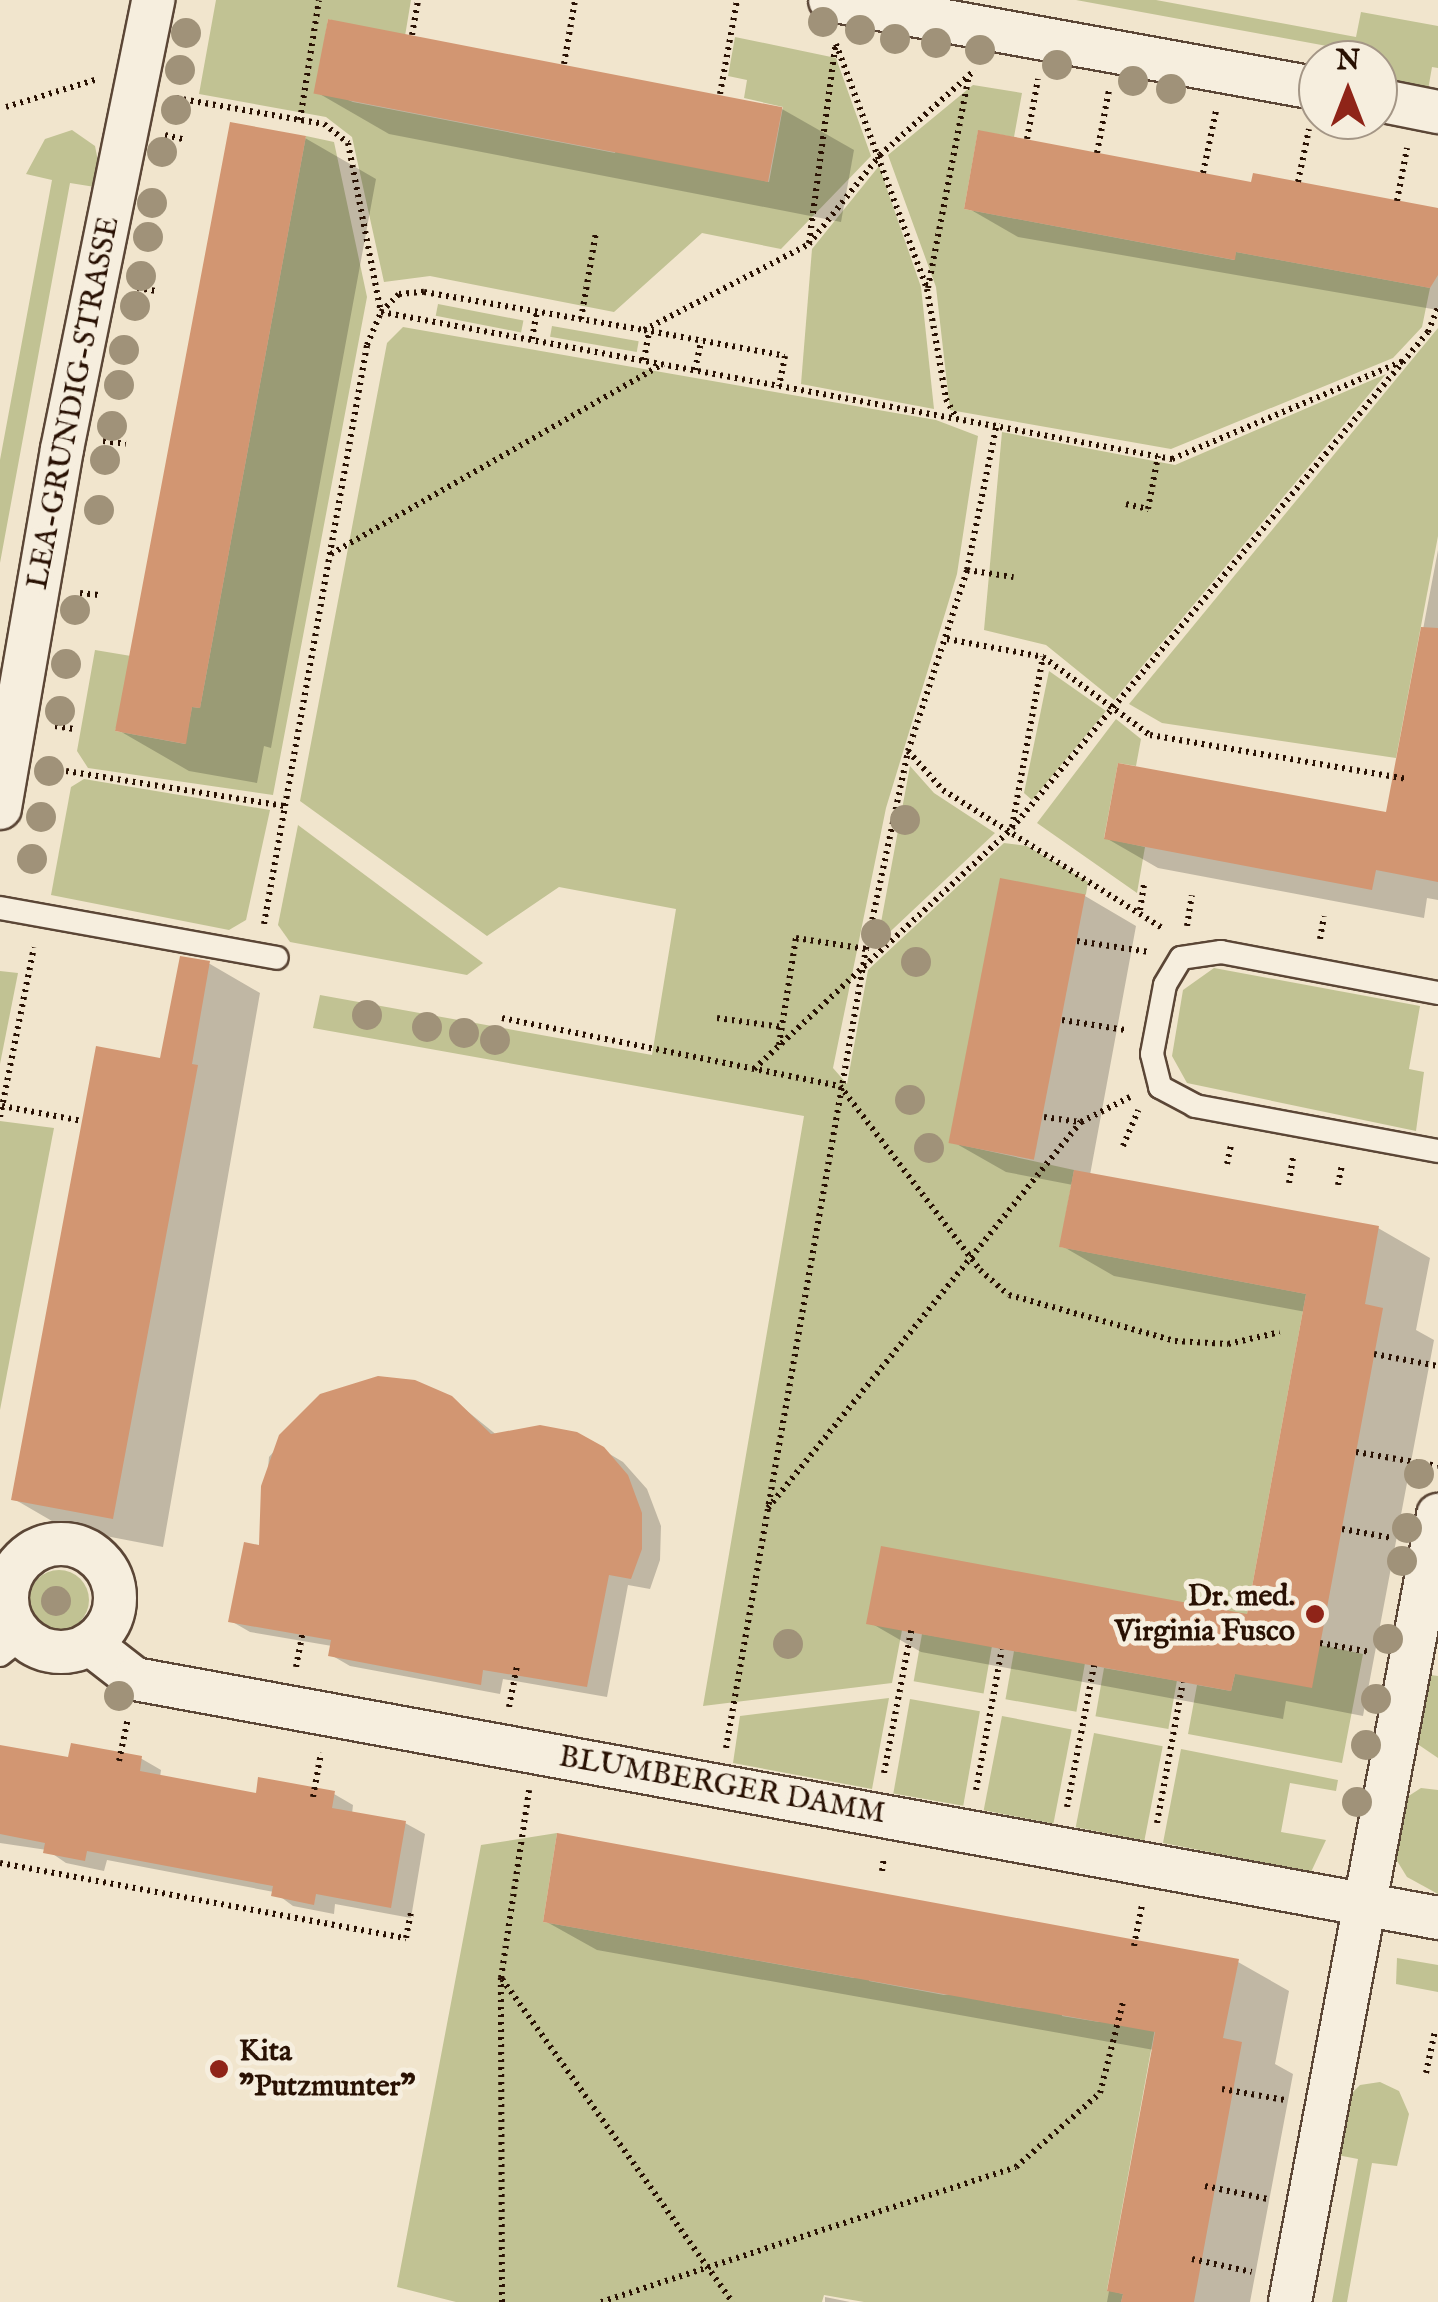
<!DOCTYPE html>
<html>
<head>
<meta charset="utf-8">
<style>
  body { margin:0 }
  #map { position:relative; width:1438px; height:2302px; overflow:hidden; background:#f1e5cd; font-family:"IM FELL English",serif }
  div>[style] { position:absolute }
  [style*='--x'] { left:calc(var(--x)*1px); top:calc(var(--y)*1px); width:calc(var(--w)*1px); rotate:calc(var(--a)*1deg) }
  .green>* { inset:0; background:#c1c293; transform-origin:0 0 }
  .round { border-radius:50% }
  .shadow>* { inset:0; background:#0003 }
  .building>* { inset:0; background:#d29672; transform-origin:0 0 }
  .path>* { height:6px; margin-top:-3px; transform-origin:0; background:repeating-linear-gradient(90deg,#291103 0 2.5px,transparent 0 7.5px) }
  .roads { filter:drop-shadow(2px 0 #5b4636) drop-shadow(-2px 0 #5b4636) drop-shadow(0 2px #5b4636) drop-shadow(0 -2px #5b4636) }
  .lane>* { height:22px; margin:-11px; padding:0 11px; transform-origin:11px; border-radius:11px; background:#f6eede }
  .street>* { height:42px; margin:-21px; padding:0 21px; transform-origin:21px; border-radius:21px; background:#f6eede }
  .street>.ring { margin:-21px; padding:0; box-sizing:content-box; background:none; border:42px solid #f6eede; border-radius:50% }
  .trees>* { width:30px; height:30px; margin:-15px; border-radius:50%; background:#a09279 }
  .dots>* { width:28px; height:28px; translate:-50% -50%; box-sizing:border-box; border:5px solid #f6eede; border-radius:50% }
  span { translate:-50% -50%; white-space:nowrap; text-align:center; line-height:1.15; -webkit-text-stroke:10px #f6eede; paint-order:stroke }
  .street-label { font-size:30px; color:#291103 }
  .poi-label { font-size:30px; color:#291103; font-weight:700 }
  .right { translate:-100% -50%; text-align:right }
  .left { translate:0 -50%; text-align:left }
  .north { position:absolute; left:1298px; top:40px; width:100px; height:100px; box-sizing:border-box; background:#f6eede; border:2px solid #a49686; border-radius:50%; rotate:0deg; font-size:28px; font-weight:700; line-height:40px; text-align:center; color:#291103 }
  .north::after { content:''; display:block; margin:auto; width:35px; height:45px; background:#8f2418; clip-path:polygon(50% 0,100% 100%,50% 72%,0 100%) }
</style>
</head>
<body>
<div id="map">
  <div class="green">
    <i style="clip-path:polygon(216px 0,411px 0,404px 42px,328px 19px,317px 87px,353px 102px,615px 153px,617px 147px,769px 182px,783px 107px,744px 98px,747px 80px,728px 76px,735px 37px,836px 58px,871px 156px,781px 249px,702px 233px,614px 312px,430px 276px,384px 282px,352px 137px,326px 117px,199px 94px)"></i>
    <i style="clip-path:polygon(1076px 0,1156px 0,1356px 37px,1361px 12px,1438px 26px,1438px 68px,1432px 67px,1428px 90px,1378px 80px,1378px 60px,1352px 60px,1354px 51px)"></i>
    <i style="clip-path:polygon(973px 85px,1022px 93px,1014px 137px,978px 131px,964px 209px,1234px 260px,1236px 252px,1430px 288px,1422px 327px,1393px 358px,1171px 449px,950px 410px,936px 287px,888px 155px)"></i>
    <i style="clip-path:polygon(72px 130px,95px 146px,99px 166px,95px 187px,70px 183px,0 563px,0 460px,52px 180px,26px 174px,45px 139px)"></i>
    <i style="clip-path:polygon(306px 136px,334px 142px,367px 297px,273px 795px,88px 768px,77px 751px,95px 650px,137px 657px,115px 731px,185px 744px,192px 707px,200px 708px)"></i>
    <i style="clip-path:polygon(879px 166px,921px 287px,934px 409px,801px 384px,812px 249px)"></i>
    <i style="left:438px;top:304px;width:87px;height:12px;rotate:11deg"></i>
    <i style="left:552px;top:326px;width:88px;height:11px;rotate:10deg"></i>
    <i style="clip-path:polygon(403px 327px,936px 420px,978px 436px,957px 574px,886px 808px,833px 1068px,847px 1084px,868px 970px,1004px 843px,1027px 846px,1088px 882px,1086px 894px,973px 1029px,952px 1143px,1074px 1170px,1060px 1247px,1306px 1294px,1247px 1614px,902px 1630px,892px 1683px,703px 1706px,804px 1116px,313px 1028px,320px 995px,652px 1055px,676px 909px,559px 887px,487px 936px,300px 801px,387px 343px)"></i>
    <i style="clip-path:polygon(1438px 328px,1438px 536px,1396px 758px,1162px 723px,1129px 704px)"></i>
    <i style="clip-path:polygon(1386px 374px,1114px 700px,1046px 645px,984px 630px,1002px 432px,1175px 465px)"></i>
    <i style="clip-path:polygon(1049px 671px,1106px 711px,1032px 800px,1024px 793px)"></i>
    <i style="clip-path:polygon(1116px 719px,1141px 739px,1136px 766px,1118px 763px,1104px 838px,1145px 847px,1137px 893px,1037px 823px)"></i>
    <i style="clip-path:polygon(910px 766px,934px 793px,995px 833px,877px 944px)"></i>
    <i style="clip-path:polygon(84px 779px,270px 810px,246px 920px,229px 930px,51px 895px,71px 787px)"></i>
    <i style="clip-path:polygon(298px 825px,483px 963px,467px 975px,290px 942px,278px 925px)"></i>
    <i style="clip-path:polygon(1214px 968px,1420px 1006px,1409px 1069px,1424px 1072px,1416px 1131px,1187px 1083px,1172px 1056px,1183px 990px)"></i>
    <i style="clip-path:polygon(0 971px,18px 973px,0 1064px)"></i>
    <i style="clip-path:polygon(0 1121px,54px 1128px,0 1410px)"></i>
    <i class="round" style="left:29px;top:1570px;width:60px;height:60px"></i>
    <i style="left:922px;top:1634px;width:71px;height:48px;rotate:10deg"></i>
    <i style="clip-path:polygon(1320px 1645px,1363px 1654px,1342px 1763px,1188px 1734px,1197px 1685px,1231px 1691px,1235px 1674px)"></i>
    <i style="left:1014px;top:1651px;width:72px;height:49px;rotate:10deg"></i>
    <i style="left:1104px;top:1668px;width:74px;height:49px;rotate:10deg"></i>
    <i style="clip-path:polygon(1423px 1674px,1438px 1676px,1438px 1758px,1416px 1743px)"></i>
    <i style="clip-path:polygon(889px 1698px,872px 1789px,733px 1763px,740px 1716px)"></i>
    <i style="left:910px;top:1699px;width:71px;height:96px;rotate:10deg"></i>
    <i style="left:1002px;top:1716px;width:71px;height:96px;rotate:11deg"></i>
    <i style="left:1094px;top:1733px;width:70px;height:96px;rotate:11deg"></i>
    <i style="clip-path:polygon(1181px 1749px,1338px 1780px,1336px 1791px,1290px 1783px,1281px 1832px,1326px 1840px,1311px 1872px,1163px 1843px)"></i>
    <i style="clip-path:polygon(1421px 1788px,1438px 1790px,1438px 1894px,1407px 1877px,1394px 1856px,1404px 1799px)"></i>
    <i style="clip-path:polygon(557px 1833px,543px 1922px,854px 1978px,870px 1970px,869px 1981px,944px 1995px,985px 1991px,984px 2001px,1021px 2008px,1063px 2005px,1062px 2016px,1099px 2022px,1156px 2023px,1107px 2290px,1123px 2294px,1121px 2302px,864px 2302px,824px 2295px,822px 2302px,456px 2302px,397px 2287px,481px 1845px)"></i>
    <i style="clip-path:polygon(1397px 1958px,1438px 1965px,1438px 1992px,1396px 1984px)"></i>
    <i style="clip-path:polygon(1380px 2082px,1399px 2091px,1409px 2114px,1397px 2166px,1372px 2163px,1347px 2302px,1332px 2302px,1358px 2159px,1332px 2154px,1344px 2101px,1360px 2085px)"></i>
  </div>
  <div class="shadow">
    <i style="clip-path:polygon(318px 93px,782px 109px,854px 150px,841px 222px,389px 134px)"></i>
    <i style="clip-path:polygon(305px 138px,376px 179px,271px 748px,264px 746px,257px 783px,189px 771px,118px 730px)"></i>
    <i style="clip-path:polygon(1253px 185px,1438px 211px,1438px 310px,1018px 237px,966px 207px)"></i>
    <i style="clip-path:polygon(1438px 550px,1438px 900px,1427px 898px,1424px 918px,1158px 868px,1106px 838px,1388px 815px)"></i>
    <i style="clip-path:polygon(1085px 896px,1136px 926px,1090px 1175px,1378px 1228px,1430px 1258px,1416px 1330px,1434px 1340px,1363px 1716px,1286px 1701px,1283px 1719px,921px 1652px,869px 1622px,1249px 1617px,1306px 1312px,1114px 1276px,1062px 1246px,1073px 1185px,1006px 1172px,955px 1143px)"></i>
    <i style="clip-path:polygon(182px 959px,210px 964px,260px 993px,163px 1547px,64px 1528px,14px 1499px,162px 1061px)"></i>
    <i style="clip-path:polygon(321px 1397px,451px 1398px,498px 1436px,576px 1434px,623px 1462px,647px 1489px,661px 1526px,660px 1560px,650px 1589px,628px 1585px,607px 1697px,503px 1679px,500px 1694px,350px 1666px,331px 1655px,332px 1646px,250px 1632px,231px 1621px,261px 1548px,269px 1457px)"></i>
    <i style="clip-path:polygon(0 1748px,70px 1760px,142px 1759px,161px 1770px,160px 1777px,258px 1796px,334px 1794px,353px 1805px,352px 1814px,405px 1823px,425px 1834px,411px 1918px,335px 1904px,334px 1914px,293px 1906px,274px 1892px,107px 1860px,104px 1871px,66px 1863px,47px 1850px,0 1843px)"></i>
    <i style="clip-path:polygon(545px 1921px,1238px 1962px,1289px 1991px,1275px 2064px,1293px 2074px,1250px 2302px,1107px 2302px,1154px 2050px,597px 1950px)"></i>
    <i style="clip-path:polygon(825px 2297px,850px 2302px,825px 2302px)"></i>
  </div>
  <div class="building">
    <i style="left:328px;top:19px;width:463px;height:76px;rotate:11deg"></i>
    <i style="clip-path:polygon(230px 122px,306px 136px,200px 708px,192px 707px,186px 744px,115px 731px)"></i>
    <i style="clip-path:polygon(978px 130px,1251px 182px,1253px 173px,1438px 208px,1438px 275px,1430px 288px,1236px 252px,1235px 260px,964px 209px)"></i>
    <i style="clip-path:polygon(1421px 627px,1438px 628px,1438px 882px,1376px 870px,1372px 890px,1104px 839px,1118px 763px,1386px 812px)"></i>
    <i style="left:1000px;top:878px;width:87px;height:270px;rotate:11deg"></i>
    <i style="clip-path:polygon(180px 956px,210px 961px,192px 1064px,198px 1065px,113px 1519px,11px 1500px,96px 1046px,160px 1058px)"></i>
    <i style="clip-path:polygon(1074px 1170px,1379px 1226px,1365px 1304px,1383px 1308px,1312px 1688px,1235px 1674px,1231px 1691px,866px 1624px,881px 1546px,1247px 1614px,1306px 1294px,1059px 1247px)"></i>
    <i style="clip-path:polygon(378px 1376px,415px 1380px,452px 1396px,491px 1434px,540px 1425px,577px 1432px,604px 1447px,628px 1475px,642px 1513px,642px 1549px,631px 1579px,609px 1575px,587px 1687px,483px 1670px,481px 1685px,328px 1656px,331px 1640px,228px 1622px,244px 1542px,259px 1545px,261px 1486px,279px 1435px,320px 1394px)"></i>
    <i style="clip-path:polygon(71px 1743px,142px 1756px,140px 1771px,256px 1793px,258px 1777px,335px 1791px,332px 1808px,406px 1821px,391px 1908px,316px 1894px,314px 1905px,271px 1896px,273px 1886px,87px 1851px,85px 1861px,43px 1853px,45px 1843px,0 1834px,0 1745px,68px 1757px)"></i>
    <i style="clip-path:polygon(557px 1833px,1239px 1959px,1223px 2038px,1242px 2042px,1194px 2302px,1121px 2302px,1123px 2294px,1107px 2291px,1155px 2032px,543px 1922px)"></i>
  </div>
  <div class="path">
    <i style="--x:412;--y:35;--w:36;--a:-80"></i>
    <i style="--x:836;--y:44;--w:261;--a:69.6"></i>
    <i style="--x:927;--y:289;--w:112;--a:80.2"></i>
    <i style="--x:946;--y:399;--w:18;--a:61"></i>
    <i style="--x:564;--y:64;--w:65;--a:-80.2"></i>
    <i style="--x:720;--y:94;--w:96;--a:-79.7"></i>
    <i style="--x:176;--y:98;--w:150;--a:10"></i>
    <i style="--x:324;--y:124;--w:31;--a:38"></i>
    <i style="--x:348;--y:143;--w:172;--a:79"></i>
    <i style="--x:381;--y:312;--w:805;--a:10.53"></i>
    <i style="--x:1172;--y:459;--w:251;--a:-23"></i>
    <i style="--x:6;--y:107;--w:93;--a:-16.9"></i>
    <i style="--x:300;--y:120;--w:121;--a:-81"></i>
    <i style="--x:165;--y:135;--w:18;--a:13"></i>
    <i style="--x:1027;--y:139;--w:61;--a:-79.6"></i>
    <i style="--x:1097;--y:153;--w:64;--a:-79.2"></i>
    <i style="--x:1203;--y:173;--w:63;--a:-78.2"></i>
    <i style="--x:1298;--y:182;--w:54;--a:-78.3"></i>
    <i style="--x:1397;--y:201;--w:54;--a:-79.3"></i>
    <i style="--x:809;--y:243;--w:198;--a:-82.4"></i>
    <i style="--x:137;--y:288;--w:18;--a:9"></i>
    <i style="--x:928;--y:288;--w:216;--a:-79.1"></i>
    <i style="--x:581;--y:319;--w:88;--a:-80.2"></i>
    <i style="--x:644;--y:330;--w:143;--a:10.4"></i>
    <i style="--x:785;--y:356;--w:31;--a:101"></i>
    <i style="--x:532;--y:339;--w:27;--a:-80"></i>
    <i style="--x:644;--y:360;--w:28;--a:-80"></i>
    <i style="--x:695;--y:370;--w:30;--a:-78"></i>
    <i style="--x:103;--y:441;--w:23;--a:7"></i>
    <i style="--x:1126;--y:504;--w:23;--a:13"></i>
    <i style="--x:1148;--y:509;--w:54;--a:-79.3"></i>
    <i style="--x:331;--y:554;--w:383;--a:-29.8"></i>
    <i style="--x:967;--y:570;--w:47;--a:8.7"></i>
    <i style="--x:80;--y:593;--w:19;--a:6"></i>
    <i style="--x:947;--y:639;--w:98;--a:10.6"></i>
    <i style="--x:1043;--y:657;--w:132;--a:36.1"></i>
    <i style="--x:1150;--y:735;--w:261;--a:9.7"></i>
    <i style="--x:55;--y:726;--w:19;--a:9"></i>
    <i style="--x:908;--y:751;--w:52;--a:48.1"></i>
    <i style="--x:943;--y:790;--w:259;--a:32.2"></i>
    <i style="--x:66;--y:771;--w:222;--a:9.1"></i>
    <i style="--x:1012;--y:827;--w:173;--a:-79.7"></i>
    <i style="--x:1140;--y:910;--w:26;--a:-81"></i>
    <i style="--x:264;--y:924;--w:588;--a:-79.91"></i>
    <i style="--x:367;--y:345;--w:36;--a:-67"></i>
    <i style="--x:381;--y:312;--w:25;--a:-45"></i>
    <i style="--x:399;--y:294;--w:25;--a:-5"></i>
    <i style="--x:424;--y:292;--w:223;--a:9.8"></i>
    <i style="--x:644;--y:330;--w:186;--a:-27.5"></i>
    <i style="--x:809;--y:244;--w:114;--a:-51.4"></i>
    <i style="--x:880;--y:155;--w:127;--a:-41.8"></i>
    <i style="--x:1187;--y:926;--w:31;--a:-81"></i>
    <i style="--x:1320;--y:939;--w:23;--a:-80"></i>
    <i style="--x:1077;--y:941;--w:73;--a:8.7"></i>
    <i style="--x:502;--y:1018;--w:345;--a:11.4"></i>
    <i style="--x:840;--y:1086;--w:231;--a:52.7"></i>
    <i style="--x:980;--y:1270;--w:38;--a:41"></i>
    <i style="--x:1009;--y:1295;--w:172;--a:15.5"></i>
    <i style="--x:1175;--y:1341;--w:53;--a:3.2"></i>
    <i style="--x:1228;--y:1344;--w:53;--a:-13"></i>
    <i style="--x:717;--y:1018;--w:66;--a:7.9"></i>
    <i style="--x:1062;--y:1020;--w:64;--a:9"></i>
    <i style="--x:779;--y:1045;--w:108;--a:-81"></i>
    <i style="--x:796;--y:938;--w:71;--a:8.9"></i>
    <i style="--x:754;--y:1069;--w:353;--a:-43"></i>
    <i style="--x:1012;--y:828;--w:647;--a:-50.01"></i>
    <i style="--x:1428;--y:332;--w:27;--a:-68"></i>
    <i style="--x:2;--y:1106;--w:81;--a:10.6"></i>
    <i style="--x:0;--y:1117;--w:173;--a:-78.7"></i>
    <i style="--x:1044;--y:1117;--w:36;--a:8"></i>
    <i style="--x:1123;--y:1146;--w:39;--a:-67"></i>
    <i style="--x:1227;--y:1164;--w:19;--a:-78"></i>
    <i style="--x:1289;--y:1183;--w:26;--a:-81"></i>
    <i style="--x:1338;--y:1185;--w:20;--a:-79"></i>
    <i style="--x:1374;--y:1354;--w:65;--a:10.6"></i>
    <i style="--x:1356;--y:1452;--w:83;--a:9.7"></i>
    <i style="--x:768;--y:1508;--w:497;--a:-51"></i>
    <i style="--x:1081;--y:1122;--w:55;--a:-27"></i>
    <i style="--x:1342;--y:1529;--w:51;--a:10.2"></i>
    <i style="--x:1320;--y:1643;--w:51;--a:10.2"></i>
    <i style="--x:296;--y:1667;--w:37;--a:-79"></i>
    <i style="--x:509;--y:1707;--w:42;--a:-79"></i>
    <i style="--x:726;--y:1748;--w:811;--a:-80.06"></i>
    <i style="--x:866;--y:949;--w:202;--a:-78"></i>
    <i style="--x:908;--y:751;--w:190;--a:-71.9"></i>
    <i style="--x:967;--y:570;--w:150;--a:-78.5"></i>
    <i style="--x:119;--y:1761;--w:44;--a:-78.2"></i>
    <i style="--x:884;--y:1773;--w:145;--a:-79.2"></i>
    <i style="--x:976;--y:1790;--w:143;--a:-79.6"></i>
    <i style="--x:313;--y:1797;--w:45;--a:-79.7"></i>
    <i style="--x:1067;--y:1807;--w:144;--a:-79.2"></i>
    <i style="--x:1157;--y:1823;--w:143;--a:-79.6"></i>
    <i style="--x:0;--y:1863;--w:413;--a:10.5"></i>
    <i style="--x:406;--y:1938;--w:26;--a:-79"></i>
    <i style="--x:882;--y:1871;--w:14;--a:-82"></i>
    <i style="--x:1134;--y:1946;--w:42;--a:-79"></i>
    <i style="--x:502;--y:1979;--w:397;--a:54.5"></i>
    <i style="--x:1426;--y:2073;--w:43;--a:-77.9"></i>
    <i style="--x:1222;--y:2089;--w:64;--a:9.9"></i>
    <i style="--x:1205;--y:2186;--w:64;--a:11.7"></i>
    <i style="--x:1192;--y:2259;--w:61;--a:12.2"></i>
    <i style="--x:502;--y:2302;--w:324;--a:-90.2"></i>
    <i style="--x:501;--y:1978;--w:190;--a:-81.5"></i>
    <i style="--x:601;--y:2302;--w:436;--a:-18"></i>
    <i style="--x:1016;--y:2167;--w:112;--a:-41.4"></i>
    <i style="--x:1100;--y:2093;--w:94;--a:-75.8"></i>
  </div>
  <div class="roads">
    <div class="lane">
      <i style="--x:0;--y:908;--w:281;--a:10.2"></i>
      <i style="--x:1438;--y:993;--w:221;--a:-169.3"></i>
      <i style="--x:1221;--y:952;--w:40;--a:171.5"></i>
      <i style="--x:1181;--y:958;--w:31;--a:121"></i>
      <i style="--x:1165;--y:985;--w:70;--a:100.7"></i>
      <i style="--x:1152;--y:1054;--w:34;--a:76"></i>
      <i style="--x:1160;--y:1087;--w:40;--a:28"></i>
      <i style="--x:1195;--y:1106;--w:247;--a:10.5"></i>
      <i style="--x:0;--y:1655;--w:29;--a:-38"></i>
    </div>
    <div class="street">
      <i style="--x:830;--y:0;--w:496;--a:10.3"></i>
      <i style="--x:1378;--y:100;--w:61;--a:11.3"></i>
      <i style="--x:0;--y:808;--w:364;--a:-80.2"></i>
      <i style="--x:62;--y:449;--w:458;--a:-78.5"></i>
      <i class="ring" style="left:7px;top:1544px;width:66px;height:66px"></i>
      <i style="--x:90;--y:1644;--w:57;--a:37.9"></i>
      <i style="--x:135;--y:1679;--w:1325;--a:10.39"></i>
      <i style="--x:1290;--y:2302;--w:801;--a:-79.35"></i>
    </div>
  </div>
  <div class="trees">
    <i style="left:823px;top:22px"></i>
    <i style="left:860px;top:30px"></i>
    <i style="left:186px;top:33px"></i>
    <i style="left:895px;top:39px"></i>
    <i style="left:936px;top:43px"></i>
    <i style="left:980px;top:50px"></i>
    <i style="left:1057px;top:65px"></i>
    <i style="left:180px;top:70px"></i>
    <i style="left:1133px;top:81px"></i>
    <i style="left:1171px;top:89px"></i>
    <i style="left:176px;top:110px"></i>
    <i style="left:162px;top:152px"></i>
    <i style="left:152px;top:203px"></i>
    <i style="left:148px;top:237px"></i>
    <i style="left:141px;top:276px"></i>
    <i style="left:135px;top:306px"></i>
    <i style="left:124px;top:350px"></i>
    <i style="left:119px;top:385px"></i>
    <i style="left:112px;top:426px"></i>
    <i style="left:105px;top:460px"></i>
    <i style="left:99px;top:510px"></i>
    <i style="left:75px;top:610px"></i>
    <i style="left:66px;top:664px"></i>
    <i style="left:60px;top:711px"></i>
    <i style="left:49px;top:771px"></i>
    <i style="left:41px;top:817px"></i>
    <i style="left:905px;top:820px"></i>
    <i style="left:32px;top:859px"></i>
    <i style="left:876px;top:934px"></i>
    <i style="left:916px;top:962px"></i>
    <i style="left:367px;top:1015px"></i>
    <i style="left:427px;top:1027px"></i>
    <i style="left:464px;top:1033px"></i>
    <i style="left:495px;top:1040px"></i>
    <i style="left:910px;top:1100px"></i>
    <i style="left:929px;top:1148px"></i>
    <i style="left:1419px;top:1474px"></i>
    <i style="left:1407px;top:1528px"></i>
    <i style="left:1402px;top:1561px"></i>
    <i style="left:56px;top:1601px"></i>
    <i style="left:1388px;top:1639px"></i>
    <i style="left:788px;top:1644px"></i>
    <i style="left:119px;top:1696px"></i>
    <i style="left:1376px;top:1699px"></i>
    <i style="left:1366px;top:1745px"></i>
    <i style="left:1357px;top:1802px"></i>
  </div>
  <div class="dots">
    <i style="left:1315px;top:1614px;background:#8f2418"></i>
    <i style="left:219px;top:2069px;background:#8f2418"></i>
  </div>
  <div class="street-label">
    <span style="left:74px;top:403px;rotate:-79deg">LEA-GRUNDIG-STRASSE</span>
    <span style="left:722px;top:1786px;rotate:10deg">BLUMBERGER DAMM</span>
  </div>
  <div class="poi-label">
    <span class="right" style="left:1295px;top:1614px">Dr. med.<br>Virginia Fusco</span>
    <span class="left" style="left:239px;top:2069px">Kita<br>"Putzmunter"</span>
  </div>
  <div class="north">N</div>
</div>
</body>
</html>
